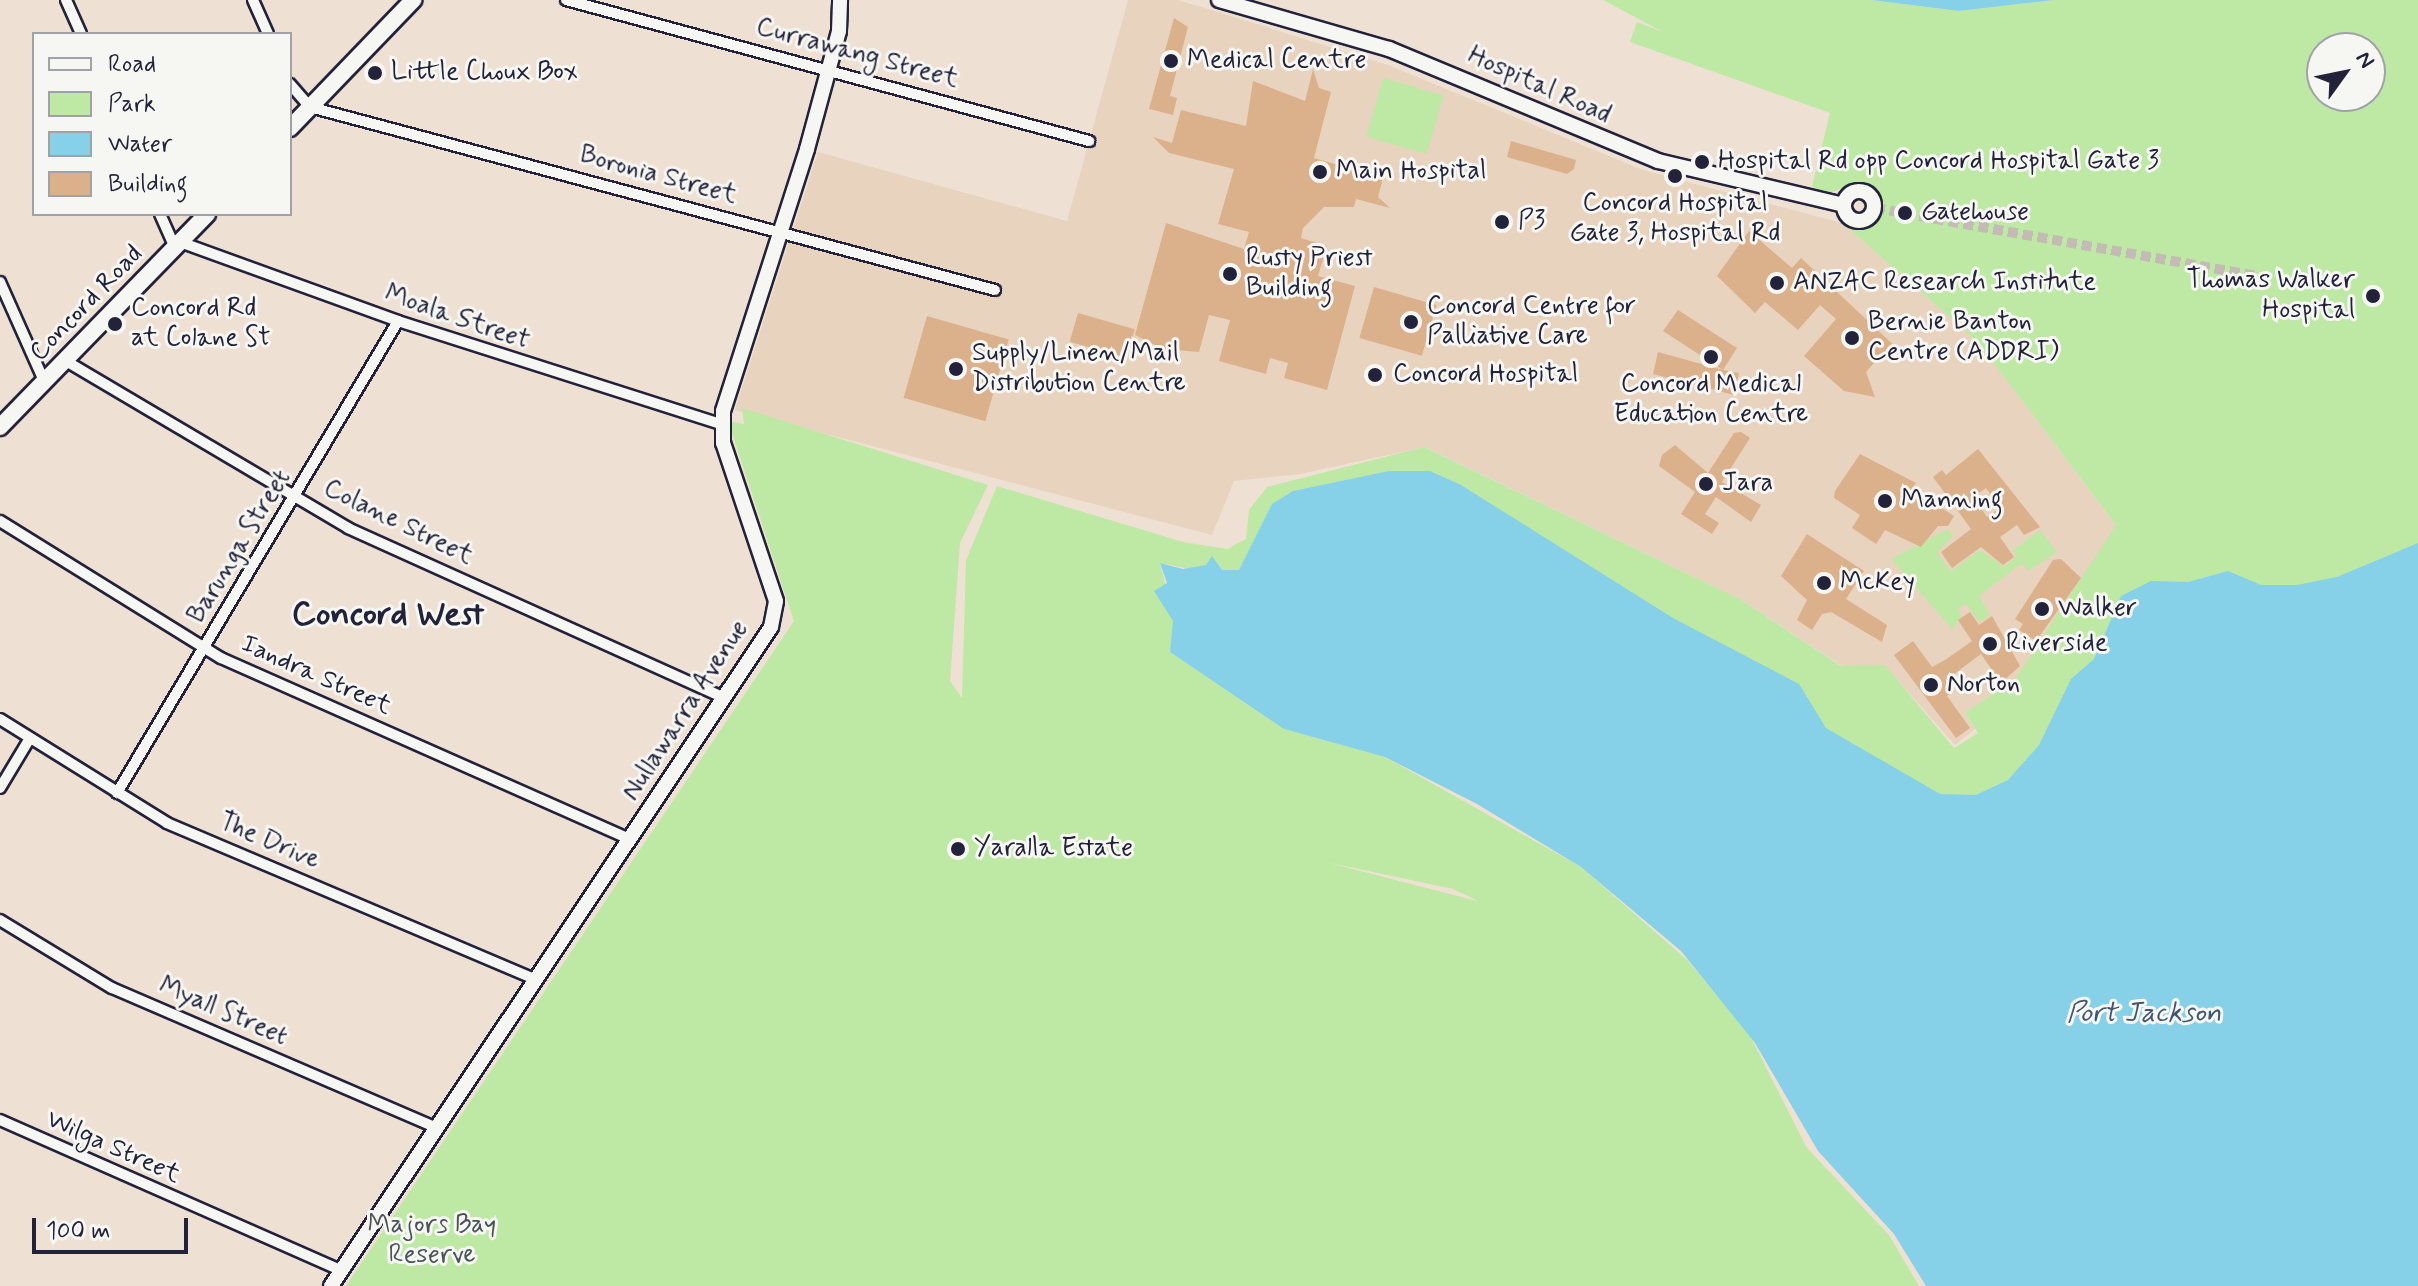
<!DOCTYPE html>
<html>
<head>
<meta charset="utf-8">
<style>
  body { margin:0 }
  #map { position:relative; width:2418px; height:1286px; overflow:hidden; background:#eee1d3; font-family:Mynerve,sans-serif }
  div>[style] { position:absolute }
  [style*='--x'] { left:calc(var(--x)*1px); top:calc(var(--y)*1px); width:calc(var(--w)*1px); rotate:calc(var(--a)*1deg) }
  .built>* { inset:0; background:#e8d3be }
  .green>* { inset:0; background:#bde9a5; transform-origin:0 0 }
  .water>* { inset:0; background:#86d1e7 }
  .building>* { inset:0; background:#dbb18c; transform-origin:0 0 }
  .street-tunnel>* { height:10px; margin-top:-5px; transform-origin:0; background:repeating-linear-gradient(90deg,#c5bbb5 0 10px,transparent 0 15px) }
  .roads { filter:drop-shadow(2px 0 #22223b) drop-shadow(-2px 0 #22223b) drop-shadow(0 2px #22223b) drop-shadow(0 -2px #22223b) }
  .street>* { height:10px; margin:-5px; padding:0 5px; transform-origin:5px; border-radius:5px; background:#f6f6f2 }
  .secondary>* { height:14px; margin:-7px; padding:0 7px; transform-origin:7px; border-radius:7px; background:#f6f6f2 }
  .secondary>.ring { margin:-7px; padding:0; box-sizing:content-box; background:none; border:14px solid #f6f6f2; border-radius:50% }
  .primary>* { height:16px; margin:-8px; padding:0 8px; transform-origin:8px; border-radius:8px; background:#f6f6f2 }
  .dots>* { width:22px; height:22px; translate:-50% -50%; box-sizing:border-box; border:4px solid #f6f6f2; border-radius:50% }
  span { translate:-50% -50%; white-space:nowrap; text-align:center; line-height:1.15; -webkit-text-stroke:6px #f6f6f2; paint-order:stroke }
  .street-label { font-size:26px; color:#22223b }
  .poi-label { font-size:26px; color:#22223b }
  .left { translate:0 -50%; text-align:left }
  .right { translate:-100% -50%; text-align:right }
  .park-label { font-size:26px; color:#495456 }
  .water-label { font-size:28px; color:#40576f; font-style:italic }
  .district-label { font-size:34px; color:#22223b; font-weight:700 }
  .legend { position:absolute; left:32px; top:32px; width:260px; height:184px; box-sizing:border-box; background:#f6f6f2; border:2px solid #a1a1a9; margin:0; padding:10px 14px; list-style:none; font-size:24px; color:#22223b }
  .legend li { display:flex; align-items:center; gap:16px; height:40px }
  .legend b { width:40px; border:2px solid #a1a1a9 }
  .north { position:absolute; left:2306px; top:32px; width:80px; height:80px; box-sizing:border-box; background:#f6f6f2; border:2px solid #a1a1a9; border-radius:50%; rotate:57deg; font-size:22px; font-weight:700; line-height:32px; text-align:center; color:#22223b }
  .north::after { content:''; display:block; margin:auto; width:28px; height:36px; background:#22223b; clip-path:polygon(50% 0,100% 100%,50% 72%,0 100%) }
  .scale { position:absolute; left:32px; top:1218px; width:156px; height:36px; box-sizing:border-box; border:4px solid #22223b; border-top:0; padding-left:10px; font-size:24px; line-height:28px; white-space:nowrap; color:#22223b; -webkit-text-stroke:6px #f6f6f2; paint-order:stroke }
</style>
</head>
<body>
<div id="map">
  <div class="built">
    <i style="clip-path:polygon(1128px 0,1178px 0,1205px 8px,1388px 65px,1643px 170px,1842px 223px,1977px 341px,2116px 525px,2092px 572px,2016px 678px,1965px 713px,1975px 729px,1955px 745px,1885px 666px,1842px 666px,1740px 599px,1425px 447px,1300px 474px,1234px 481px,1212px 535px,735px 410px,818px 152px,1067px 221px)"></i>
  </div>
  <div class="green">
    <i style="clip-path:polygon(evenodd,1603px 0,1871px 0,1959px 11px,2054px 0,2418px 0,2418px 553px,2004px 799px,1934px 803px,1259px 533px,1239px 570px,1216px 574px,1160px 563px,1175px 621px,1170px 652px,1284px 729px,1385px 757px,1581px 867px,1687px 960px,1748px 1032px,1807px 1148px,1889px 1235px,1919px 1286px,346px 1286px,794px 621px,728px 421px,744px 424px,742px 408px,988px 485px,960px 543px,950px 681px,962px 698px,966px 560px,997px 486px,1183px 542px,1227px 549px,1246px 539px,1249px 510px,1267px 487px,1424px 447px,1740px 599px,1841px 666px,1885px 665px,1954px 748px,1978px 733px,1965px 713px,2016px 678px,2116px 525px,1977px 341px,1842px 223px,1856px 230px,1876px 224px,1884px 205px,1877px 189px,1858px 182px,1824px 195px,1812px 187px,1830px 113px,1630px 42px,1637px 22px,1663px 32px,1603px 0,2322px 48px,2370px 48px,2370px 96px,2322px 96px,2322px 48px,1603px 0,1326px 862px,1453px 889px,1478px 901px,1477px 901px,1326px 862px)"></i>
    <i style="left:1383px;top:78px;width:63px;height:61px;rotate:16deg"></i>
    <i style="clip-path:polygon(1948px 529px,1953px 536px,1937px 553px,1951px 571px,1980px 550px,2004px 567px,2017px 556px,2013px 550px,2040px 530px,2057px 552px,2028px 571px,2022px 563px,1979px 596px,1990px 615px,1979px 622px,1966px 604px,1958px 609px,1962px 616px,1952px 629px,1891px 559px)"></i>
  </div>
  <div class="water">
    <i style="clip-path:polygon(1871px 0,2054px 0,1959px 11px)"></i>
    <i style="clip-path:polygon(1389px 471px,1430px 471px,1461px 485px,1673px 618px,1799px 684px,1826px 728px,1940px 794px,1976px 795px,2008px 780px,2039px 745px,2071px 679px,2094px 659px,2121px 596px,2151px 581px,2188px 582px,2228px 571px,2261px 585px,2297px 585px,2337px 577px,2418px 543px,2418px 1286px,1926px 1286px,1894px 1234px,1818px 1151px,1755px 1043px,1681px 951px,1581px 867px,1477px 804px,1385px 757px,1284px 729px,1170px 652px,1173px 621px,1154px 591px,1167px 583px,1160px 563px,1183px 569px,1206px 565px,1212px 556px,1222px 570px,1239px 570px,1272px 504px,1293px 491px)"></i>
  </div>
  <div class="building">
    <i style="clip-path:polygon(1174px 18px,1188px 27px,1170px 96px,1177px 98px,1173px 115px,1149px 109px)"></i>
    <i style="clip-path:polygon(1313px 69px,1319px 88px,1331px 92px,1314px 158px,1383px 178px,1378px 197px,1390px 208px,1356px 199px,1354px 207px,1324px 207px,1303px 228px,1301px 238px,1327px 246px,1318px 276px,1355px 286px,1327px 390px,1284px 378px,1288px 363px,1270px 358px,1266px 374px,1219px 361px,1230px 320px,1209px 315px,1199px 352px,1163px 349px,1135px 335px,1166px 223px,1244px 249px,1249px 232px,1218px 224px,1234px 169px,1169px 153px,1153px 137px,1172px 143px,1181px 110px,1246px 126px,1253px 81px,1305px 101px)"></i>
    <i style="clip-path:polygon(1511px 141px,1576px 160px,1574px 169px,1567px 174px,1507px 157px)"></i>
    <i style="clip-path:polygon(1749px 231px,1792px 268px,1801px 258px,1902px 353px,1894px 362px,1883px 353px,1866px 372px,1875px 397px,1844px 391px,1804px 356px,1836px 319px,1820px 305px,1798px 330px,1765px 302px,1755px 313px,1717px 276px)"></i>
    <i style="left:1374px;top:287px;width:65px;height:53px;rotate:16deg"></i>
    <i style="clip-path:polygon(1678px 310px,1737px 348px,1723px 370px,1739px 373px,1734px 395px,1653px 374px,1658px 352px,1723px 370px,1663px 331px)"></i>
    <i style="left:1078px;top:313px;width:59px;height:30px;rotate:16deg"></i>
    <i style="left:927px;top:316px;width:85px;height:85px;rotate:16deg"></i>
    <i style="clip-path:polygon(1741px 432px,1750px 438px,1722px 482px,1761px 505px,1751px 522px,1716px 497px,1705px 514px,1719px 523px,1712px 534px,1681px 514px,1695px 492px,1659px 466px,1662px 455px,1675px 445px,1708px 473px,1734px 433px)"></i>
    <i style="clip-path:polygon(evenodd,1978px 449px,2040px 527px,2024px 535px,2017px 525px,2000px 537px,2014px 557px,2003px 565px,1981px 547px,1952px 568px,1941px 552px,1971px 529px,1933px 477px,1942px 470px,1946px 475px,1978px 449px,1986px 488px,2000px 508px,1987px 517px,1973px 497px,1986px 488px)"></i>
    <i style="clip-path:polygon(1860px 454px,1916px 483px,1912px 488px,1954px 516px,1948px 526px,1938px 526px,1921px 547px,1885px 530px,1876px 544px,1852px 528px,1860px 515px,1834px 498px,1835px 491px)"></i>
    <i style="clip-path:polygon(1807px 534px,1864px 571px,1846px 599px,1887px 625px,1882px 642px,1831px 612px,1822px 614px,1812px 630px,1797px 620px,1807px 600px,1781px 576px)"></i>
    <i style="clip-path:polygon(2061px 559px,2081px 578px,2036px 641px,2019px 630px,2023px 624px,2015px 619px,2053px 560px)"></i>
    <i style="clip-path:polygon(1970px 612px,1979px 625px,1992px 616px,2020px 666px,2001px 683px,1981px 654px,1946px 680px,1954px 691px,1947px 696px,1970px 728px,1956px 738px,1894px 655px,1913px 641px,1932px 667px,1945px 660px,1972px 641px,1958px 620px)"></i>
  </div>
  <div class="street-tunnel">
    <i style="--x:1875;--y:208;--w:400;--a:10.1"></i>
  </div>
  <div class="roads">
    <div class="street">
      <i style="--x:66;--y:0;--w:37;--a:66"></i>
      <i style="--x:253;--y:0;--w:37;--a:66"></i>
      <i style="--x:566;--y:0;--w:542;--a:15.09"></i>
      <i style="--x:290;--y:84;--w:30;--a:49"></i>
      <i style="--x:310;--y:107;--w:709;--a:14.96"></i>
      <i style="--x:160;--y:214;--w:36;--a:66"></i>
      <i style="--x:180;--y:242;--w:232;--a:19.9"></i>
      <i style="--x:398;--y:321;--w:341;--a:17.7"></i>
      <i style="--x:0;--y:282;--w:111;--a:66"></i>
      <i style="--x:66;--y:361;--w:328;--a:30.6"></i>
      <i style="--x:348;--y:528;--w:414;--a:24.3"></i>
      <i style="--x:0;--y:521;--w:260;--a:31.8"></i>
      <i style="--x:221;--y:658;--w:447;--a:23.9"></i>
      <i style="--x:0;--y:719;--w:197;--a:31.9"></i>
      <i style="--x:167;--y:823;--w:400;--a:23"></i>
      <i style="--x:0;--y:788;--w:58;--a:-59"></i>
      <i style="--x:117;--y:793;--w:549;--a:-59.23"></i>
      <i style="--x:0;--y:920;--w:131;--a:31.3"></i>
      <i style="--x:112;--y:988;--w:354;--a:23.3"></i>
      <i style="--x:0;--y:1120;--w:374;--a:23.8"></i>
    </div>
    <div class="secondary">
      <i style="--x:1219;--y:0;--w:177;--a:16.1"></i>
      <i style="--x:1389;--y:49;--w:291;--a:22.6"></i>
      <i style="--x:1658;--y:161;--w:191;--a:13.3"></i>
      <i class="ring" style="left:1844px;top:191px;width:16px;height:16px"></i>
      <i style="--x:331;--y:1286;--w:792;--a:-56.27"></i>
      <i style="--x:771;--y:627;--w:26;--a:-79"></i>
      <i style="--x:776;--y:601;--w:167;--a:-108.5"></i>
      <i style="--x:723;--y:443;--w:32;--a:-90"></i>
      <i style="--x:723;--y:411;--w:275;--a:-72.2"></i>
      <i style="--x:807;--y:149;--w:122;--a:-74.8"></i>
      <i style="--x:839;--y:31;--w:31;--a:-88"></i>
    </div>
    <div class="primary">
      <i style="--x:290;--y:128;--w:178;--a:-46.1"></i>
      <i style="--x:0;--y:427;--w:297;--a:-45.8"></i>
    </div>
  </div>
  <div class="dots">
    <i style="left:1171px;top:61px;background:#22223b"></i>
    <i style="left:375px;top:73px;background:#22223b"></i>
    <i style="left:1702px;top:162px;background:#22223b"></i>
    <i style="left:1320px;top:172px;background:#22223b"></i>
    <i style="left:1675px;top:176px;background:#22223b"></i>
    <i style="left:1905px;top:213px;background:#22223b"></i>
    <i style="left:1502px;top:222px;background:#22223b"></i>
    <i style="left:1230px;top:274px;background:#22223b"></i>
    <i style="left:1777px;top:283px;background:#22223b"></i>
    <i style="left:2373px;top:296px;background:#22223b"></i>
    <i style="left:1411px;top:322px;background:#22223b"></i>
    <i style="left:115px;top:324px;background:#22223b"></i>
    <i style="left:1852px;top:338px;background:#22223b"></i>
    <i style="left:1711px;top:357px;background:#22223b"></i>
    <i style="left:956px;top:369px;background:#22223b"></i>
    <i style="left:1375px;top:375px;background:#22223b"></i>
    <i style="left:1706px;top:484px;background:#22223b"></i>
    <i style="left:1885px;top:501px;background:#22223b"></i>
    <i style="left:1824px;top:583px;background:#22223b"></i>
    <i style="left:2042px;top:609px;background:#22223b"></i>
    <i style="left:1990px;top:644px;background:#22223b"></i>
    <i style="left:1931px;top:685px;background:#22223b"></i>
    <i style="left:958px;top:849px;background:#22223b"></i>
  </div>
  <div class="street-label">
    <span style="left:857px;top:54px;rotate:15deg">Currawang Street</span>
    <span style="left:1539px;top:86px;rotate:24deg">Hospital Road</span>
    <span style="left:658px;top:176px;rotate:15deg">Boronia Street</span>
    <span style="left:87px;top:304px;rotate:-46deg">Concord Road</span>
    <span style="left:457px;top:318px;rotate:19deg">Moala Street</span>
    <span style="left:398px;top:523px;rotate:26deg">Colane Street</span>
    <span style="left:240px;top:547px;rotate:-59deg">Barunga Street</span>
    <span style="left:316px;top:676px;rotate:24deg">Iandra Street</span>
    <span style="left:686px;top:711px;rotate:-57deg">Nullawarra Avenue</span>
    <span style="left:269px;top:842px;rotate:23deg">The Drive</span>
    <span style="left:223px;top:1012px;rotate:23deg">Myall Street</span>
    <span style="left:113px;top:1148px;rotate:24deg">Wilga Street</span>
  </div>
  <div class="poi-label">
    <span class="left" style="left:1187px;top:61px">Medical Centre</span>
    <span class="left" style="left:391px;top:73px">Little Choux Box</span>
    <span class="left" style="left:1718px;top:162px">Hospital Rd opp Concord Hospital Gate 3</span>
    <span class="left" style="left:1336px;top:172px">Main Hospital</span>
    <span style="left:1675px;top:219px">Concord Hospital<br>Gate 3, Hospital Rd</span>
    <span class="left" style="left:1921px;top:213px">Gatehouse</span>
    <span class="left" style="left:1518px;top:222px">P3</span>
    <span class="left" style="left:1246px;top:274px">Rusty Priest<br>Building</span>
    <span class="right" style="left:2355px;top:296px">Thomas Walker<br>Hospital</span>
    <span class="left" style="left:1793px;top:283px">ANZAC Research Institute</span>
    <span class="left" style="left:1427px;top:322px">Concord Centre for<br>Palliative Care</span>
    <span class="left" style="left:131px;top:324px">Concord Rd<br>at Colane St</span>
    <span class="left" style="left:1868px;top:338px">Bernie Banton<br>Centre (ADDRI)</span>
    <span class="left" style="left:972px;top:369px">Supply/Linen/Mail<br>Distribution Centre</span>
    <span class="left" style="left:1393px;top:375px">Concord Hospital</span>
    <span style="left:1711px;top:400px">Concord Medical<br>Education Centre</span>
    <span class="left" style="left:1722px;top:484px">Jara</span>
    <span class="left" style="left:1901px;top:501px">Manning</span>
    <span class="left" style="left:1840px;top:583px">McKey</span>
    <span class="left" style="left:2058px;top:609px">Walker</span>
    <span class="left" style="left:2006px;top:644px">Riverside</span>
    <span class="left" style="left:1947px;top:685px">Norton</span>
    <span class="left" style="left:974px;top:849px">Yaralla Estate</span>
  </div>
  <div class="park-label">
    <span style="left:432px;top:1241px">Majors Bay<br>Reserve</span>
  </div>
  <div class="water-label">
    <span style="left:2144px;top:1014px">Port Jackson</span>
  </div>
  <div class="district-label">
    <span style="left:388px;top:615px">Concord West</span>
  </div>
  <ul class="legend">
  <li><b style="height:10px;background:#f6f6f2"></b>Road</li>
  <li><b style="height:22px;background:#bde9a5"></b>Park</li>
  <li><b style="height:22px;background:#86d1e7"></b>Water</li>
  <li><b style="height:22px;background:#dbb18c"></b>Building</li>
  </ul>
  <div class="north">N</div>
  <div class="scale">100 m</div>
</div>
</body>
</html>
